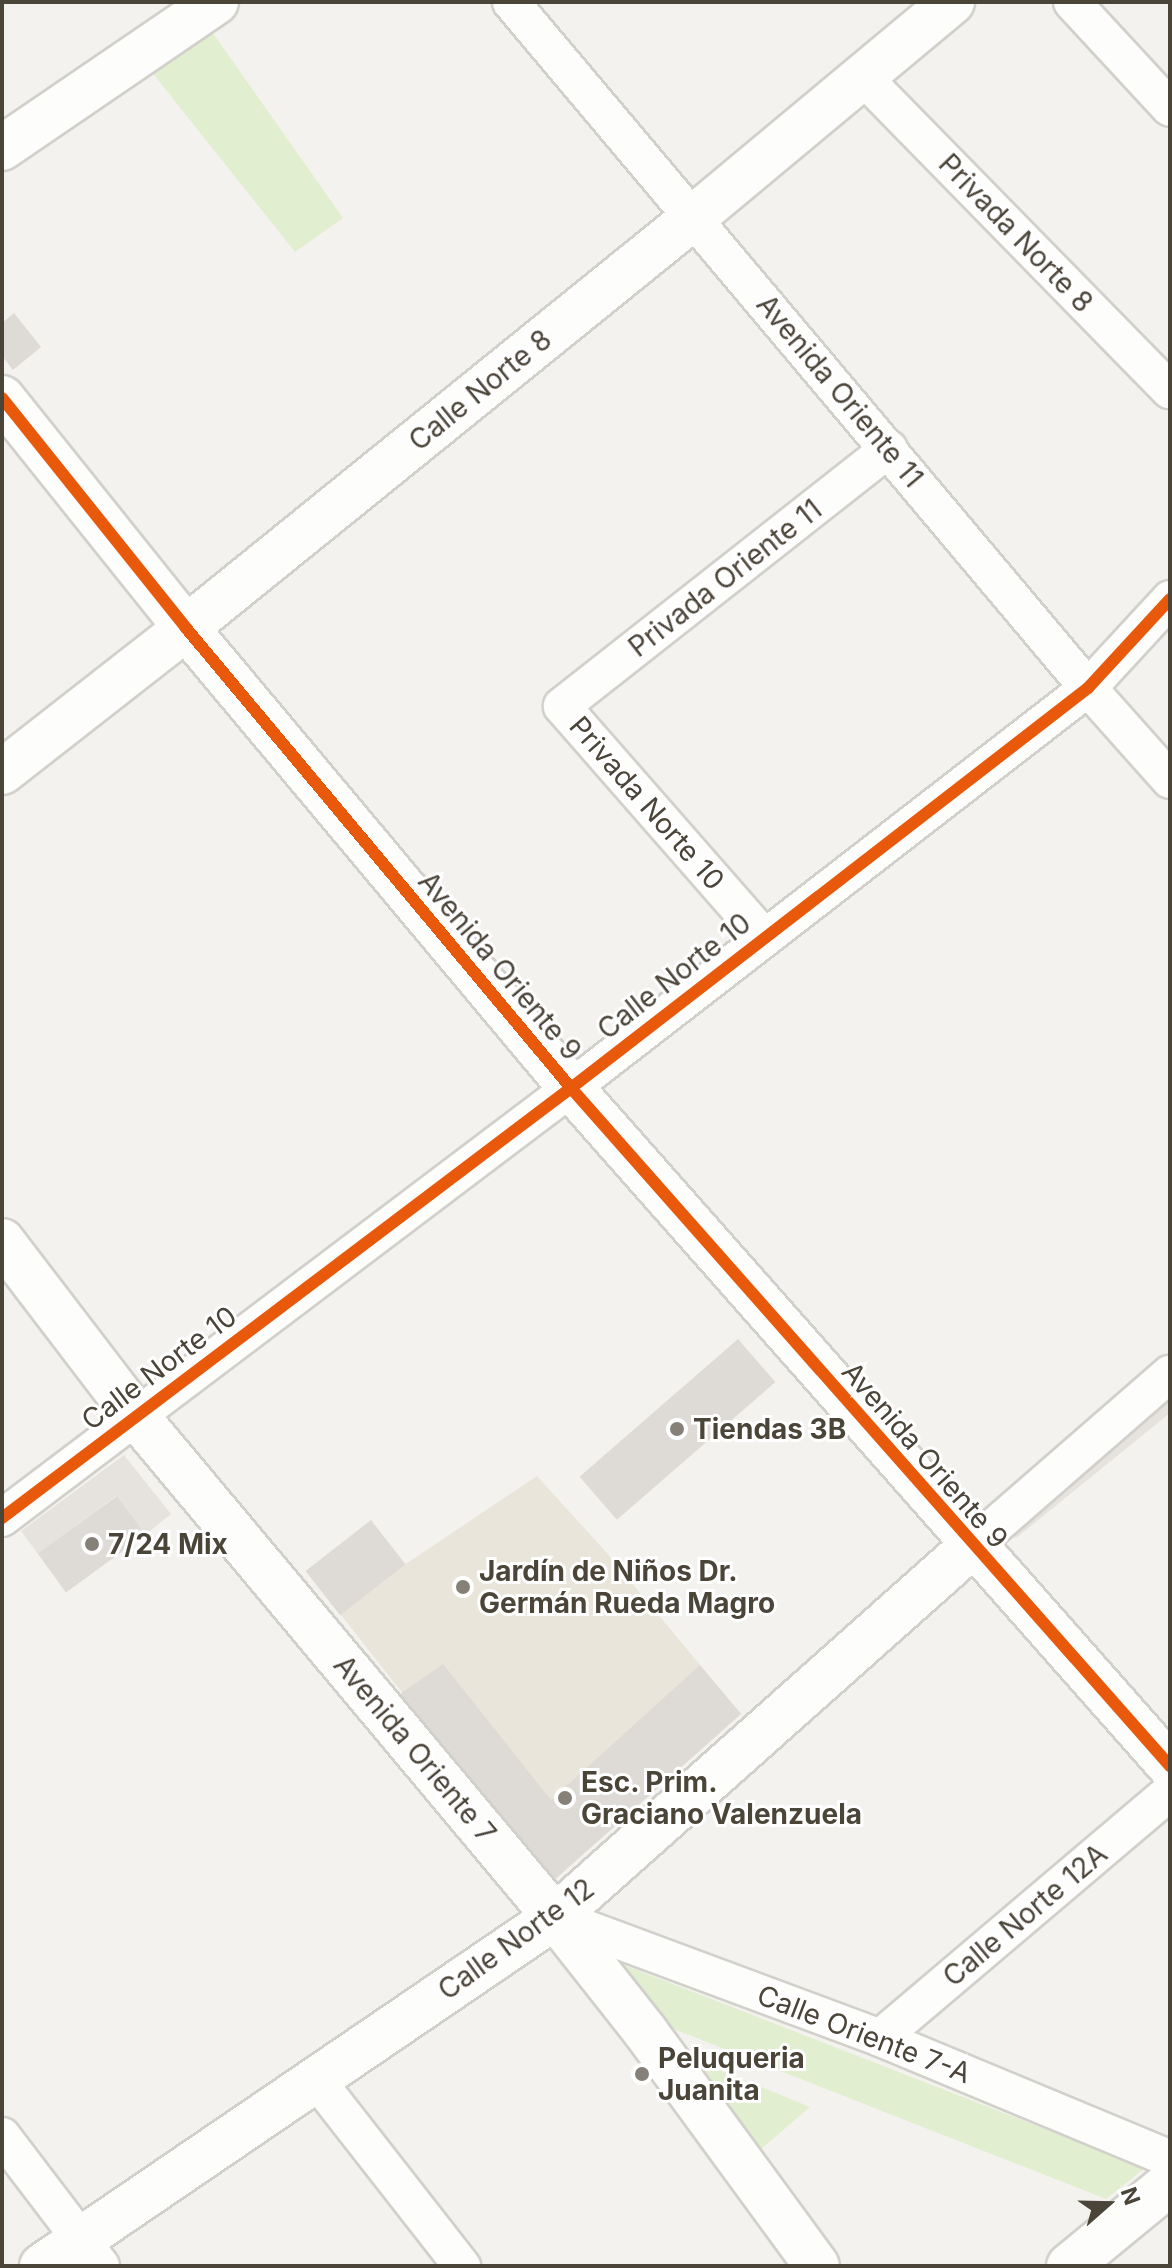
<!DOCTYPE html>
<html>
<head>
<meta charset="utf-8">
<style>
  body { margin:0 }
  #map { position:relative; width:1172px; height:2268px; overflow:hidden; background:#f4f2ee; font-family:Inter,sans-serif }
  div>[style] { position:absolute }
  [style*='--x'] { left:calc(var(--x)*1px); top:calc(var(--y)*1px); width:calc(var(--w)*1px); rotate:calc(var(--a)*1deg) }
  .education>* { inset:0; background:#eae5da }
  .green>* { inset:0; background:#e1eecf }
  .parking>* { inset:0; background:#e6e3df }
  .building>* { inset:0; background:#dedbd6; transform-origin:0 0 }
  .roads { filter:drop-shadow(2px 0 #d2d0cb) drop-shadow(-2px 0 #d2d0cb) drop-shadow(0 2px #d2d0cb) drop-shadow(0 -2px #d2d0cb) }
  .minor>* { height:36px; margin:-18px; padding:0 18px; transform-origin:18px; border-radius:18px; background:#fdfdfc }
  .tertiary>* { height:44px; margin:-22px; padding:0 22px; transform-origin:22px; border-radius:22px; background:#fdfdfc }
  .cycleway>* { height:12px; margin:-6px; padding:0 6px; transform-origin:6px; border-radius:6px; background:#e8590c }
  .dots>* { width:22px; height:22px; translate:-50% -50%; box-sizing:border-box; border:4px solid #fff; border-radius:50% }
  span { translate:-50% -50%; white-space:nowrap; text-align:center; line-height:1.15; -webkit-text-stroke:6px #fff; paint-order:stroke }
  .street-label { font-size:28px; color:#4b4439 }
  .poi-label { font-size:28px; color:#4b4439; font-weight:700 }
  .left { translate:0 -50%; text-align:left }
  .frame { position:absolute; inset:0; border:4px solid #4b4439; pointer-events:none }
  .north { position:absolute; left:1068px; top:2164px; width:80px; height:80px; -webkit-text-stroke:6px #fff; paint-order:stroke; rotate:70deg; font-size:22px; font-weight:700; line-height:32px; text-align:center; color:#4b4439 }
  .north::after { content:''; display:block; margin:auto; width:28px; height:36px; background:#4b4439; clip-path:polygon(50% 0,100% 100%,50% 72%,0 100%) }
</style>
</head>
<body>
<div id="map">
  <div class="education">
    <i style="clip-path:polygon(537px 1476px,606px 1552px,741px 1714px,552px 1882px,337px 1610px)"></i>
  </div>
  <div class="green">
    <i style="clip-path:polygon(210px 29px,343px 218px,295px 252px,150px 70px)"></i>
    <i style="clip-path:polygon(624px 1965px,1145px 2168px,1106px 2199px,661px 2024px)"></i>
    <i style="clip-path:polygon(671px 2050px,810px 2107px,753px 2156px)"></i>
  </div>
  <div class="parking">
    <i style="clip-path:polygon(1170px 1355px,1170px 1413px,1016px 1538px,991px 1510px)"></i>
    <i style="clip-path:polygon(124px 1455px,171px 1514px,145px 1535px,116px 1496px,38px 1554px,21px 1531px)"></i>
  </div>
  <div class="building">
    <i style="clip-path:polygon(14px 313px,41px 347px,13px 370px,2px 356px,2px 323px)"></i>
    <i style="left:738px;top:1339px;width:57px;height:210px;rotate:49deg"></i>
    <i style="left:117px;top:1496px;width:48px;height:98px;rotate:54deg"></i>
    <i style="left:371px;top:1520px;width:56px;height:83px;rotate:52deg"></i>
    <i style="clip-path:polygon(443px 1664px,551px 1800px,700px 1665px,741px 1714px,552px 1882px,400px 1694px)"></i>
  </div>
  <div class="roads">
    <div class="minor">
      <i style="--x:511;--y:2;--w:896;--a:49.93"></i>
      <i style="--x:1088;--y:688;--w:123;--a:48.3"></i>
      <i style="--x:1072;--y:2;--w:144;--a:47.2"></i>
      <i style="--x:862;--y:76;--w:440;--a:45.6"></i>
      <i style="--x:763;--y:936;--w:305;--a:-131.2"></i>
      <i style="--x:562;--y:706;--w:416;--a:-38.2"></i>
      <i style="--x:2;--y:1518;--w:713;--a:-37.08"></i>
      <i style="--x:571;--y:1088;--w:654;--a:-37.73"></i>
      <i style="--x:1088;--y:688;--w:121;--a:-47.3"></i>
      <i style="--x:973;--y:1545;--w:261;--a:-41"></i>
      <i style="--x:555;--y:1917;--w:347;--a:20.4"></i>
      <i style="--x:880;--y:2038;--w:314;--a:22.6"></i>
      <i style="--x:880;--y:2038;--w:380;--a:-40.3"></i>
      <i style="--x:315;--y:2078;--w:239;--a:52"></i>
      <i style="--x:2;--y:2136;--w:163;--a:52.7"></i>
    </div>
    <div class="tertiary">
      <i style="--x:2;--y:148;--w:259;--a:-34.3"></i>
      <i style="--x:2;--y:398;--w:295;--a:51.3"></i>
      <i style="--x:186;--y:628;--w:600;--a:50.07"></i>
      <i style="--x:571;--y:1088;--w:905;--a:48.54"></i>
      <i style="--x:2;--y:772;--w:234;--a:-38"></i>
      <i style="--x:186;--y:628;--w:653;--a:-38.97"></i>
      <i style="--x:694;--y:217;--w:336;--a:-39.8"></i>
      <i style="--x:2;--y:1241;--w:220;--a:52.6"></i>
      <i style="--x:136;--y:1416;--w:653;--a:50.09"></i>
      <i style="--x:555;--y:1917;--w:145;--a:51.7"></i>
      <i style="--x:645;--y:2031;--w:291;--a:53.8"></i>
      <i style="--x:42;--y:2266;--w:620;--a:-34.23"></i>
      <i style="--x:555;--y:1917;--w:560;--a:-41.67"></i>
      <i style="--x:1069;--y:2266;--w:131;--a:-39.4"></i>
    </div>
  </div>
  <div class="cycleway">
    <i style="--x:2;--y:398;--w:295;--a:51.3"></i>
    <i style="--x:186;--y:628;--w:600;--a:50.07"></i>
    <i style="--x:571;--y:1088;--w:905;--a:48.54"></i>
    <i style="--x:2;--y:1518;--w:713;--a:-37.08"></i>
    <i style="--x:571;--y:1088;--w:654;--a:-37.73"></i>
    <i style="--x:1088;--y:688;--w:121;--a:-47.3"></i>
  </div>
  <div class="dots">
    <i style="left:677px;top:1429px;background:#868178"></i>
    <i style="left:92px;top:1544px;background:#868178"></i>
    <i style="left:463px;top:1587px;background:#868178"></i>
    <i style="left:565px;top:1798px;background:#868178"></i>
    <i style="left:642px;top:2074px;background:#868178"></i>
  </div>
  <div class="street-label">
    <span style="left:1016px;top:233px;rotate:46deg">Privada Norte 8</span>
    <span style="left:480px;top:390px;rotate:-39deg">Calle Norte 8</span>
    <span style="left:840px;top:391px;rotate:50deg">Avenida Oriente 11</span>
    <span style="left:725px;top:578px;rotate:-38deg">Privada Oriente 11</span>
    <span style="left:647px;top:803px;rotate:49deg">Privada Norte 10</span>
    <span style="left:500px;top:966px;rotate:50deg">Avenida Oriente 9</span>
    <span style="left:674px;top:976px;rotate:-38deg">Calle Norte 10</span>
    <span style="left:159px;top:1368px;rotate:-37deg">Calle Norte 10</span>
    <span style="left:925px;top:1455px;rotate:49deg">Avenida Oriente 9</span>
    <span style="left:415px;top:1749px;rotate:50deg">Avenida Oriente 7</span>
    <span style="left:1025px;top:1915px;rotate:-40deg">Calle Norte 12A</span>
    <span style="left:516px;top:1939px;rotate:-36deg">Calle Norte 12</span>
    <span style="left:864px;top:2034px;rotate:21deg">Calle Oriente 7-A</span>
  </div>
  <div class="poi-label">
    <span class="left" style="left:693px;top:1429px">Tiendas 3B</span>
    <span class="left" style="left:108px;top:1544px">7/24 Mix</span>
    <span class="left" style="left:479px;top:1587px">Jardín de Niños Dr.<br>Germán Rueda Magro</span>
    <span class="left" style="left:581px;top:1798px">Esc. Prim.<br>Graciano Valenzuela</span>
    <span class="left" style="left:658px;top:2074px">Peluqueria<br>Juanita</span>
  </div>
  <div class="frame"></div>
  <div class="north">N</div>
</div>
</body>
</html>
